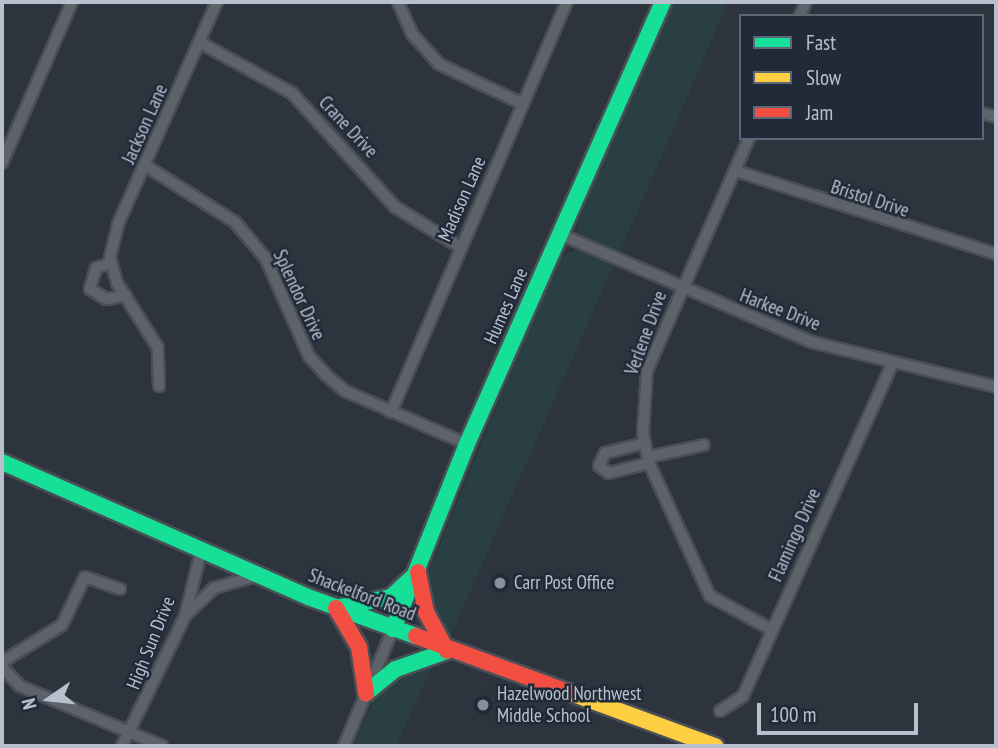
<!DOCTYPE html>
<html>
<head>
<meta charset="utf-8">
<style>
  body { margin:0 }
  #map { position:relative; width:998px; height:748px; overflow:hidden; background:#2d343e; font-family:"PT Sans Narrow",sans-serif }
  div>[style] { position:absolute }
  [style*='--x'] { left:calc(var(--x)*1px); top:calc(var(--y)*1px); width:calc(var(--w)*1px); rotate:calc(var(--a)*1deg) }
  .green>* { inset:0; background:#2a3f44 }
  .roads { filter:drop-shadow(2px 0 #4a4f56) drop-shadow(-2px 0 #4a4f56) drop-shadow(0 2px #4a4f56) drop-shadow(0 -2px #4a4f56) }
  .street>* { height:10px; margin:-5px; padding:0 5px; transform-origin:5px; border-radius:5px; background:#5e636b }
  .fast>* { height:16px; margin:-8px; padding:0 8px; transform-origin:8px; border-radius:8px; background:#16e098 }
  .slow>* { height:16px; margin:-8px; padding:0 8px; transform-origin:8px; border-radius:8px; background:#ffcf43 }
  .jam>* { height:16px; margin:-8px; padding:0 8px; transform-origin:8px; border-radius:8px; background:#f24e42 }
  .dots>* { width:19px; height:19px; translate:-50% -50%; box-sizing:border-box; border:4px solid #202a39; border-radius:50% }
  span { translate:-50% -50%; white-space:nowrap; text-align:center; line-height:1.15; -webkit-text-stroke:5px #202a39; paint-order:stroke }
  .street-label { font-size:19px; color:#b9c0cd }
  .poi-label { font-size:19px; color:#b9c0cd }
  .left { translate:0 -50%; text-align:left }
  .frame { position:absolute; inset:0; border:4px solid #b9c0cd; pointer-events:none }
  .legend { position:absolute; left:739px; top:14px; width:245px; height:126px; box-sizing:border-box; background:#202a39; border:2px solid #5d6674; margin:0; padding:9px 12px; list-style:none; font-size:21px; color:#b9c0cd }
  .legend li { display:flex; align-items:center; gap:14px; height:35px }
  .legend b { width:35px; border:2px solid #5d6674 }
  .north { position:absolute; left:14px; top:664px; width:70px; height:70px; -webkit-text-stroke:5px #202a39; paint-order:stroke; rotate:256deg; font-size:19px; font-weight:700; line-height:28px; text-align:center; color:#b9c0cd }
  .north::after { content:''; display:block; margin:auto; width:24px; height:32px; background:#b9c0cd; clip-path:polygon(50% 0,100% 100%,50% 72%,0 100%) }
  .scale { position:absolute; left:757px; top:703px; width:161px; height:32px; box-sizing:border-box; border:4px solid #b9c0cd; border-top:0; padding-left:9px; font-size:21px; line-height:24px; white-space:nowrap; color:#b9c0cd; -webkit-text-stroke:5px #202a39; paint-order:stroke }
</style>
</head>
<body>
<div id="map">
  <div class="green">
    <i style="clip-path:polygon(670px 2px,728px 2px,620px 252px,582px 236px,574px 219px)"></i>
    <i style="clip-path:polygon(579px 248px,614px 264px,450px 637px,435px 623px,427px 576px,557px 259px)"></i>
    <i style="clip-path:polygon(433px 664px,396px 746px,353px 746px,382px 683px)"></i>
  </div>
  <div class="roads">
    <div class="street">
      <i style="--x:398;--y:2;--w:36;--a:66"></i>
      <i style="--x:413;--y:35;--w:39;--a:48"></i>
      <i style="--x:439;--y:64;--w:93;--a:25.5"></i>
      <i style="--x:800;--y:16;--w:15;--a:-67"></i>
      <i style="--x:201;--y:43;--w:104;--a:28.8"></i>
      <i style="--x:292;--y:93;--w:154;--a:47.9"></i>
      <i style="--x:395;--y:207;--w:76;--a:31.6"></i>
      <i style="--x:982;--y:113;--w:15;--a:16"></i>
      <i style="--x:749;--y:138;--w:253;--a:113.7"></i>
      <i style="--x:647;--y:370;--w:63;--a:93.6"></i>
      <i style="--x:643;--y:433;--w:31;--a:79"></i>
      <i style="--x:649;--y:463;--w:146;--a:65.4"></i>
      <i style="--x:710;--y:596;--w:71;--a:28.7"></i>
      <i style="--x:2;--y:163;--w:176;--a:-66.5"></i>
      <i style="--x:146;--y:166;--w:105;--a:32.2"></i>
      <i style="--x:235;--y:222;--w:48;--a:50"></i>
      <i style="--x:266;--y:259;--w:106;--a:66.1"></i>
      <i style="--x:309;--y:356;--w:25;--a:48"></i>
      <i style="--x:326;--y:375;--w:25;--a:40"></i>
      <i style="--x:345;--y:391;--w:133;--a:23.5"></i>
      <i style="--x:736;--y:171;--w:273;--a:17.7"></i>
      <i style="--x:562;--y:235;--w:272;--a:23.2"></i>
      <i style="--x:812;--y:342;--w:189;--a:13.7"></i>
      <i style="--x:111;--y:263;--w:16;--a:162"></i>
      <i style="--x:96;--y:268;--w:22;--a:106"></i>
      <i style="--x:90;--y:289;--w:19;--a:32"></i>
      <i style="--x:106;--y:299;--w:20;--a:-9"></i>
      <i style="--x:159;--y:386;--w:38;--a:-92"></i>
      <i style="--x:158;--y:348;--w:77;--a:-122.2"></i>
      <i style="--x:117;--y:283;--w:27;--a:-105"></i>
      <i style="--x:110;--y:257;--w:34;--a:-76"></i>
      <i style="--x:118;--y:224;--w:243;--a:-66"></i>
      <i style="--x:391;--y:412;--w:446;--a:-66.8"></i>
      <i style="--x:645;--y:443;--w:41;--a:166"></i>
      <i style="--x:605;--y:453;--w:14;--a:115"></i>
      <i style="--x:599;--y:466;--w:12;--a:35"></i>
      <i style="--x:609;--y:473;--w:41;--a:-14"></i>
      <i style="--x:648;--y:457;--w:57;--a:-12.1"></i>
      <i style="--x:187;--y:614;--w:37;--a:-44"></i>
      <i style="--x:214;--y:588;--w:44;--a:-15.9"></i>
      <i style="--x:2;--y:662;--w:70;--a:-31.7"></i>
      <i style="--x:62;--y:625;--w:53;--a:-64.4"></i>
      <i style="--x:85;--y:577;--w:37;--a:19"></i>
      <i style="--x:2;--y:667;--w:26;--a:47"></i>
      <i style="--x:20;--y:686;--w:154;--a:22.9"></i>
      <i style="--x:720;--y:711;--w:27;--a:-33"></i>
      <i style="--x:743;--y:696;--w:364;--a:-65.8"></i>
      <i style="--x:122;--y:746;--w:144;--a:-64.1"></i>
      <i style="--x:185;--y:616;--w:70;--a:-76"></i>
      <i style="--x:344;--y:746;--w:127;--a:-67.3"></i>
    </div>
    <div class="fast">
      <i style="--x:2;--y:462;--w:334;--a:23.8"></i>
      <i style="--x:308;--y:597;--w:115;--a:19.9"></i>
      <i style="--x:340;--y:607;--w:52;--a:-11.1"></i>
      <i style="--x:391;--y:597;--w:37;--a:-43"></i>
      <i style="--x:393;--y:629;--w:199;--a:-68.2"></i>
      <i style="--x:467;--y:444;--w:484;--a:-66.1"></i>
      <i style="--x:366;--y:693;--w:38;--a:-39"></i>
      <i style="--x:396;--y:669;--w:54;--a:-19.4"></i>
    </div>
    <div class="slow">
      <i style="--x:568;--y:692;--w:157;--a:20.2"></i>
    </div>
    <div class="jam">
      <i style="--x:418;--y:572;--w:41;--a:78.7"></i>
      <i style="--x:426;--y:612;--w:44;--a:61.7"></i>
      <i style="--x:336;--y:608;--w:45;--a:59.5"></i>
      <i style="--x:359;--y:647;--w:47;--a:81.3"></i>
      <i style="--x:416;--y:636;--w:162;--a:20.2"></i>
    </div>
  </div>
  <div class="dots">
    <i style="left:500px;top:583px;background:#888f9b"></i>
    <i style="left:483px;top:705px;background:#888f9b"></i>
  </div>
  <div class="street-label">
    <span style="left:145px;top:124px;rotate:-66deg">Jackson Lane</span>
    <span style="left:348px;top:127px;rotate:47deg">Crane Drive</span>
    <span style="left:462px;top:199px;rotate:-66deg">Madison Lane</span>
    <span style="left:870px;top:199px;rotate:18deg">Bristol Drive</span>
    <span style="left:299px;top:295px;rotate:65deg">Splendor Drive</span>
    <span style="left:506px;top:306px;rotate:-66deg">Humes Lane</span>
    <span style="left:780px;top:310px;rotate:21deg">Harkee Drive</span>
    <span style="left:646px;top:333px;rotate:-70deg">Verlene Drive</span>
    <span style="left:795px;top:535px;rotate:-66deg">Flamingo Drive</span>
    <span style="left:362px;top:595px;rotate:21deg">Shackelford Road</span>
    <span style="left:151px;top:643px;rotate:-68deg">High Sun Drive</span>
  </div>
  <div class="poi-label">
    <span class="left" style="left:514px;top:583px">Carr Post Office</span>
    <span class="left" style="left:497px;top:705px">Hazelwood Northwest<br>Middle School</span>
  </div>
  <div class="frame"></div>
  <ul class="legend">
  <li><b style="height:9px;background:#16e098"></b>Fast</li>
  <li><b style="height:9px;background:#ffcf43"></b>Slow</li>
  <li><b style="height:9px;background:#f24e42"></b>Jam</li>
  </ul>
  <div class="north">N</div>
  <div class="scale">100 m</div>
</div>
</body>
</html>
